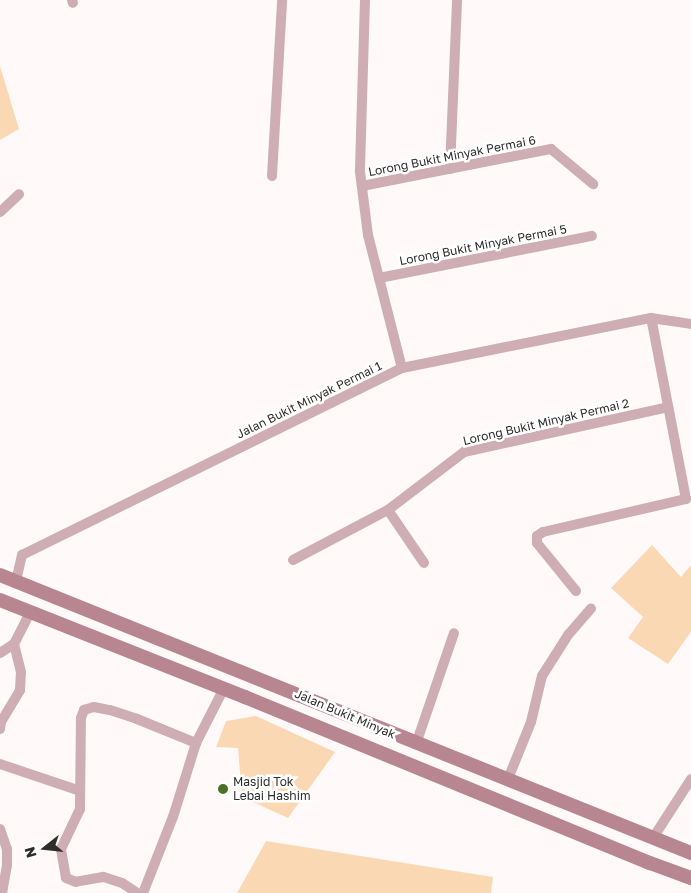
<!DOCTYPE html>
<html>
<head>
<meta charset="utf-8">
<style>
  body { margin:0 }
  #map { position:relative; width:691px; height:893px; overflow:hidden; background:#fffaf9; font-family:"Golos Text",sans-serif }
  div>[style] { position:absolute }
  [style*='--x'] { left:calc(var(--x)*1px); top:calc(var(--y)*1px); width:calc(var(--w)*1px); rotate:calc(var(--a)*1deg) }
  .green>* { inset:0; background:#fbd8b4 }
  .street>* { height:10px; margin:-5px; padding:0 5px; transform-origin:5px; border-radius:5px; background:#cfadb4 }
  .secondary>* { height:14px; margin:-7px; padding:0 7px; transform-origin:7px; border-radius:7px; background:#b78691 }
  .dots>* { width:14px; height:14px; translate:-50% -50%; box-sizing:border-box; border:2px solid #fff; border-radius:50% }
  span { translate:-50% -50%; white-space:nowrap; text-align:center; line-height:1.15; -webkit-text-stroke:5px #fff; paint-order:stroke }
  .street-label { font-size:12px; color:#2f2c2c }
  .poi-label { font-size:12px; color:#2f2c2c }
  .left { translate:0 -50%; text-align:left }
  .north { position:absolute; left:20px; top:823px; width:50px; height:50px; -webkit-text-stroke:4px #fff; paint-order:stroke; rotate:254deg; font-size:14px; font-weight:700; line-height:20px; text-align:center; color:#2f2c2c }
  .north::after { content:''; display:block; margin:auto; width:18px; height:22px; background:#2f2c2c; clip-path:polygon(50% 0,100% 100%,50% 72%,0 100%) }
</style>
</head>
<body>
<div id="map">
  <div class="green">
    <i style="clip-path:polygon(0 66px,19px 129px,0 140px)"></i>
    <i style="clip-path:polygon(652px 545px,681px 577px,691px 565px,691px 632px,668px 664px,628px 638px,643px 617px,611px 588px)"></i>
    <i style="clip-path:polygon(256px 716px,335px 752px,288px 818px,242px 797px,238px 748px,216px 747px,226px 721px)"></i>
    <i style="clip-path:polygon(266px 841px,493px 877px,491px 893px,237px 893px)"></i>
  </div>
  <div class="street">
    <i style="--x:72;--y:0;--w:3;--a:72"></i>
    <i style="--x:365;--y:0;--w:172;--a:91.7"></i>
    <i style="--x:360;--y:172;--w:64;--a:82.8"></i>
    <i style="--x:368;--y:235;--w:137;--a:75.7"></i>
    <i style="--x:450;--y:169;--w:169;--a:-87.6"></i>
    <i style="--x:272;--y:176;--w:176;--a:-86.7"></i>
    <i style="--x:362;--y:186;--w:193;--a:-11.1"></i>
    <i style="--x:551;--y:149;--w:55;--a:39.8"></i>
    <i style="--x:0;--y:212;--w:26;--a:-43"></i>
    <i style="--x:379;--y:278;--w:217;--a:-11.2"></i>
    <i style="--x:388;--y:510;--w:64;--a:55.8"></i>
    <i style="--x:293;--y:560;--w:107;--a:-27.8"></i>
    <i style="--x:388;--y:510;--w:96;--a:-37.3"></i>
    <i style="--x:464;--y:452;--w:209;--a:-12.4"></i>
    <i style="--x:16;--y:581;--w:27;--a:-77"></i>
    <i style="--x:22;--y:555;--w:424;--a:-26.2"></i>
    <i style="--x:402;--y:368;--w:254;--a:-11.4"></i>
    <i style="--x:651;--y:318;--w:40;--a:8.5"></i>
    <i style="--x:576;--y:591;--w:62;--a:-129.1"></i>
    <i style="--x:537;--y:543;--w:7;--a:-90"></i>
    <i style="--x:537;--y:536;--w:7;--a:-34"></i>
    <i style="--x:543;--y:532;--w:147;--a:-13"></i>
    <i style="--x:686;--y:499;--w:184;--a:-100.9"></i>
    <i style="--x:0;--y:653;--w:17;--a:-33"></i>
    <i style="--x:14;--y:644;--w:36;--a:-63"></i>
    <i style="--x:0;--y:729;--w:7;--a:-82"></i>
    <i style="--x:1;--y:722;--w:37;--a:-59"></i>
    <i style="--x:20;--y:690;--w:18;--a:-87"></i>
    <i style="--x:21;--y:672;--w:29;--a:-104"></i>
    <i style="--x:416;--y:744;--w:117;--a:-71.1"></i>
    <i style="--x:0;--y:764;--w:84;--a:18.6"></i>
    <i style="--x:508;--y:779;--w:61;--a:-68"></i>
    <i style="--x:531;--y:722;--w:47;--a:-76.6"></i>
    <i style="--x:542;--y:676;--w:49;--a:-57.6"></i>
    <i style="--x:568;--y:635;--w:35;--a:-49"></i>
    <i style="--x:0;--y:829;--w:21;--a:71"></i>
    <i style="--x:7;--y:849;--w:16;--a:90"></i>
    <i style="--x:7;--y:865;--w:28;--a:100"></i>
    <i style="--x:653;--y:838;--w:70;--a:-57.2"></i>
    <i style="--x:137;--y:893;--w:18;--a:-146"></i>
    <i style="--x:122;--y:883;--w:20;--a:-162"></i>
    <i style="--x:103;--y:877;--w:27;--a:170"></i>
    <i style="--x:76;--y:882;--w:11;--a:-158"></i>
    <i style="--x:66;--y:878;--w:29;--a:-100"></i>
    <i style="--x:61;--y:849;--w:44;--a:-64.6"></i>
    <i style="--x:80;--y:809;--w:91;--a:-89.4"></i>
    <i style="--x:81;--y:718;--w:9;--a:-69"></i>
    <i style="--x:84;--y:710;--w:10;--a:-17"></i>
    <i style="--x:94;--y:707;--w:16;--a:11"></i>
    <i style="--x:110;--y:710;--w:28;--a:18"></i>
    <i style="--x:137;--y:719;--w:64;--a:22.1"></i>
    <i style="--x:143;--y:893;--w:82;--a:-68.5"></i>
    <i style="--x:173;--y:817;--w:77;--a:-72.7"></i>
    <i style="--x:196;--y:743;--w:59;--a:-63"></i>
  </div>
  <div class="secondary">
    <i style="--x:0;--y:575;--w:745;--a:21.92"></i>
    <i style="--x:0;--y:600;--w:264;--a:21.6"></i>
    <i style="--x:245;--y:697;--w:438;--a:22.3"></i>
    <i style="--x:650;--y:863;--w:44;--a:20.1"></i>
  </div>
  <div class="dots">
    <i style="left:223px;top:789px;background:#4c6f27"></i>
  </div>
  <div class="street-label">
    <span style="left:452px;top:156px;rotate:-11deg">Lorong Bukit Minyak Permai 6</span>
    <span style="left:483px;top:245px;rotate:-11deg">Lorong Bukit Minyak Permai 5</span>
    <span style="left:309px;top:400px;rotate:-26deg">Jalan Bukit Minyak Permai 1</span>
    <span style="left:546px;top:422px;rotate:-13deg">Lorong Bukit Minyak Permai 2</span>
    <span style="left:345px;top:714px;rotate:23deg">Jalan Bukit Minyak</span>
  </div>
  <div class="poi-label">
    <span class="left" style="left:233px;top:789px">Masjid Tok<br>Lebai Hashim</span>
  </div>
  <div class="north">N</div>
</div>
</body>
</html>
